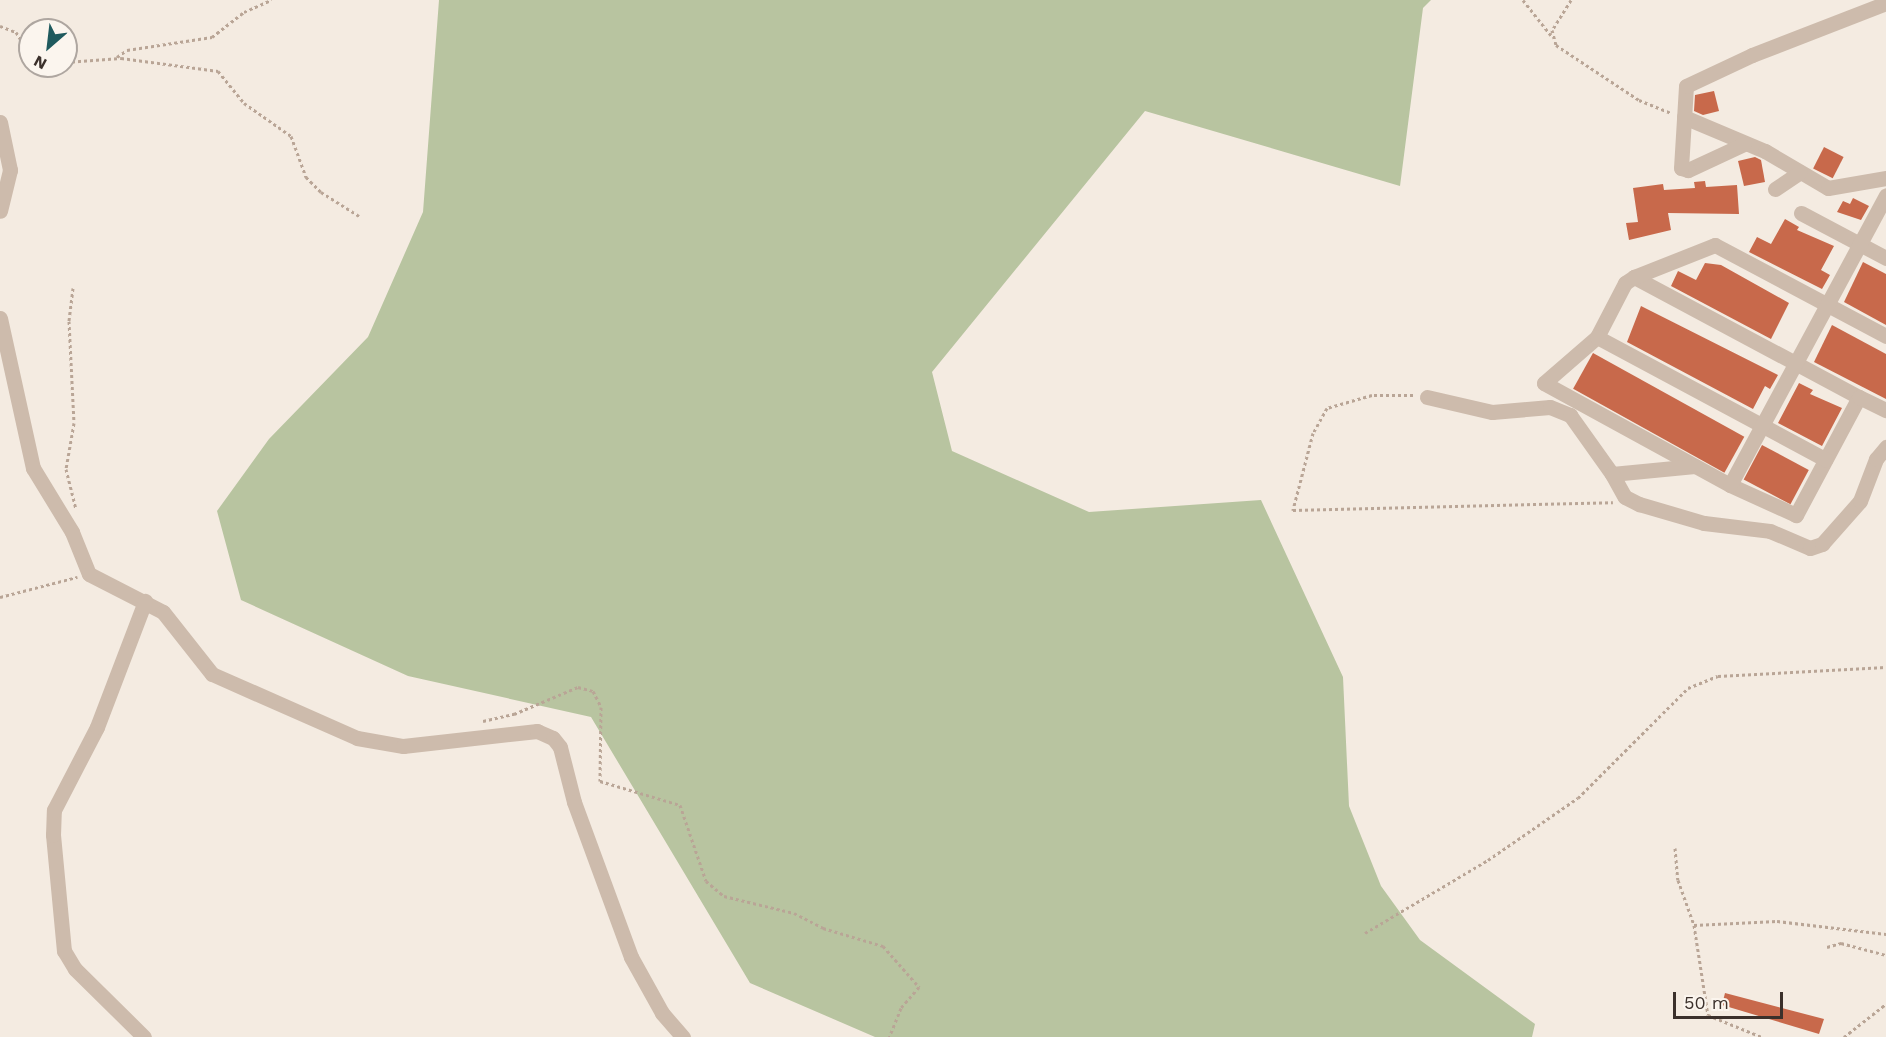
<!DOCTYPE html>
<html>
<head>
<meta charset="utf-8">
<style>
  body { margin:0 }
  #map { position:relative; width:1886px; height:1037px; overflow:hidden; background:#f4ebe1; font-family:"Work Sans",sans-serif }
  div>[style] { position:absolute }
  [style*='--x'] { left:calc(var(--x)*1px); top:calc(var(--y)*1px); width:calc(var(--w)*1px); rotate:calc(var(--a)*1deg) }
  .green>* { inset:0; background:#b8c4a0 }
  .building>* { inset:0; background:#c8694b; transform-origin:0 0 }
  .path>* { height:3px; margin-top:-1.5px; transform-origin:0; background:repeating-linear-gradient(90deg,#b9a596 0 3px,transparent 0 6px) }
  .minor>* { height:15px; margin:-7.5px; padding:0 7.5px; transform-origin:7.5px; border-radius:7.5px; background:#cdbbac }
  span { translate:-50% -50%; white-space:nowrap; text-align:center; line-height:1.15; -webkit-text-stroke:4.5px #fbf5ee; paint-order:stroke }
  .north { position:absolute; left:18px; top:18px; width:60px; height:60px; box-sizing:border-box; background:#fbf5ee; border:2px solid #aea6a0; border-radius:50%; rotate:208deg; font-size:16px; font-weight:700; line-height:24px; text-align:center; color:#3b302b }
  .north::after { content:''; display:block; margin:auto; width:21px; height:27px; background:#1f5a5e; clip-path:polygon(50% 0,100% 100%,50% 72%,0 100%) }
  .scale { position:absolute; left:1673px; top:992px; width:110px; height:27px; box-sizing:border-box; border:3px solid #3b302b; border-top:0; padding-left:8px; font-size:18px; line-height:21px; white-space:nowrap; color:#3b302b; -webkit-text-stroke:4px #fbf5ee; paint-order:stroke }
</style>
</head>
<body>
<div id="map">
  <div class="green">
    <i style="clip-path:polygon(439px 0,1431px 0,1423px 8px,1400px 186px,1145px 111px,932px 372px,952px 451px,1089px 512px,1261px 500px,1343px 677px,1349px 806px,1381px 886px,1420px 940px,1535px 1024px,1532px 1037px,875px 1037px,750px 983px,591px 717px,408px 676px,241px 600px,217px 511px,269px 439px,368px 337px,423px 212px)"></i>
  </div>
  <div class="building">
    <i style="clip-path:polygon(1714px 91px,1719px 111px,1703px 115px,1694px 111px,1695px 95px)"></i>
    <i style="left:1824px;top:147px;width:22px;height:24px;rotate:27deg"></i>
    <i style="clip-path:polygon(1755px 157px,1761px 160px,1765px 182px,1744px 186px,1738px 161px)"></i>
    <i style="clip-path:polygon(1705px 181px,1706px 187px,1737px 185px,1739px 214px,1668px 213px,1671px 230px,1629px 240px,1626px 223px,1638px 222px,1633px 188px,1663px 184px,1664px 190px,1695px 188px,1694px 182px)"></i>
    <i style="clip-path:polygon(1853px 198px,1869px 206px,1861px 220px,1837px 212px,1843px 201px,1850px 204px)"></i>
    <i style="clip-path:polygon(1785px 219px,1799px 227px,1797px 230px,1834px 246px,1821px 270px,1830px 275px,1822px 289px,1749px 252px,1757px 237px,1771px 244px)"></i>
    <i style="clip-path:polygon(1863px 262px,1886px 274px,1886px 325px,1844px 302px)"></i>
    <i style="clip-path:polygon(1705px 263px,1721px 265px,1789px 303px,1771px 339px,1671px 286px,1678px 271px,1696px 280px)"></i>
    <i style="clip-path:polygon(1641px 306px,1778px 375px,1770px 389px,1765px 386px,1753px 409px,1627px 342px)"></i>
    <i style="clip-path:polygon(1832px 325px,1886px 354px,1886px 399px,1814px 362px)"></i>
    <i style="left:1593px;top:353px;width:173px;height:41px;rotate:29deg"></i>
    <i style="clip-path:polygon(1799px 383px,1813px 390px,1810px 394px,1842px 408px,1822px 446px,1778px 423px)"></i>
    <i style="left:1762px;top:445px;width:53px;height:39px;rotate:28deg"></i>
    <i style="clip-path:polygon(1725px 993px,1824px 1019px,1819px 1034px,1722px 1005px)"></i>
  </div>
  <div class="path">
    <i style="--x:1523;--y:0;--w:48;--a:51.7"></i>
    <i style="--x:1571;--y:0;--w:36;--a:122"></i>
    <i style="--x:1552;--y:30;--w:16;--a:75"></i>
    <i style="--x:1556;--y:45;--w:100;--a:33.5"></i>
    <i style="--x:1639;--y:100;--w:35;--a:22"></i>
    <i style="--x:0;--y:26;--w:17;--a:21"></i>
    <i style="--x:16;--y:32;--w:26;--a:58"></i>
    <i style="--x:117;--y:57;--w:12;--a:-35"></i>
    <i style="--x:127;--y:50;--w:86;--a:-8.7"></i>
    <i style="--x:212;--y:37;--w:41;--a:-38"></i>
    <i style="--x:244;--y:12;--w:30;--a:-24"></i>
    <i style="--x:66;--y:62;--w:55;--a:-4.2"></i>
    <i style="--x:121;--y:58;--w:98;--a:7.6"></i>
    <i style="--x:218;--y:71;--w:41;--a:50.9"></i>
    <i style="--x:244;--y:103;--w:57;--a:35.1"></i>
    <i style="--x:291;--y:136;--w:44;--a:69.9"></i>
    <i style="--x:306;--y:177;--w:21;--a:45"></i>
    <i style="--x:321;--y:192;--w:45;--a:32.3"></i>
    <i style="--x:73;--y:288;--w:33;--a:97"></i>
    <i style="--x:69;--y:321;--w:102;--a:87.2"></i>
    <i style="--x:74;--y:423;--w:47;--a:99.9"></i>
    <i style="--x:66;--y:469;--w:41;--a:76"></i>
    <i style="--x:1413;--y:395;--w:41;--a:180"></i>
    <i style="--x:1372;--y:395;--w:47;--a:163.9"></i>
    <i style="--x:1327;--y:408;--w:29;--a:119"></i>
    <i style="--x:1313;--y:433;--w:80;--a:104.6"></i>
    <i style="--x:1293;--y:510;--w:320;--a:-1.4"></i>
    <i style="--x:0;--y:597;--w:80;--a:-14.6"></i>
    <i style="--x:483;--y:721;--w:32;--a:-13"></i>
    <i style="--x:514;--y:714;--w:69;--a:-22.9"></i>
    <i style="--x:578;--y:687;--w:16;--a:15"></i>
    <i style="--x:593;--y:691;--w:18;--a:63"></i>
    <i style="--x:601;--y:707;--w:74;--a:90.8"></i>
    <i style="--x:600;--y:781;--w:84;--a:16.7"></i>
    <i style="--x:680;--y:805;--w:80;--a:71.1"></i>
    <i style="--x:706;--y:881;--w:23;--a:40"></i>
    <i style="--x:724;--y:896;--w:72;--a:13.7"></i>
    <i style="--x:794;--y:913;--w:33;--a:27"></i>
    <i style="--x:823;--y:928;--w:63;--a:16.7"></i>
    <i style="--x:883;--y:946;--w:55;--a:48.7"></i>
    <i style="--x:919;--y:987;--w:28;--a:131"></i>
    <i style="--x:901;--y:1008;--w:31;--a:112"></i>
    <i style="--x:1675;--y:848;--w:32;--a:85"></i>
    <i style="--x:1678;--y:880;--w:48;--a:70.4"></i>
    <i style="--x:1694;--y:925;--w:91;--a:81.2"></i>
    <i style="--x:1708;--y:1015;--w:58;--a:22.2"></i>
    <i style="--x:1694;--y:925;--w:83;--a:-2.8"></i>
    <i style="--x:1777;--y:921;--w:110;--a:6.8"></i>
    <i style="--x:1365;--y:933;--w:143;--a:-30.7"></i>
    <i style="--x:1488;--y:860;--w:109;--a:-34.6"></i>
    <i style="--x:1578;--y:798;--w:156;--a:-45"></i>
    <i style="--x:1688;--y:688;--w:32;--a:-22"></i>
    <i style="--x:1718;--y:676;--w:168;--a:-3.1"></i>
    <i style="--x:1827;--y:947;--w:15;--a:-16"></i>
    <i style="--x:1841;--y:943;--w:47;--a:14.9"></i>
    <i style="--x:1844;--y:1037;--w:53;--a:-38.2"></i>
  </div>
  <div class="minor">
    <i style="--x:1684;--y:117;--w:88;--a:22.8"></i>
    <i style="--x:1765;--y:151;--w:73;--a:30.4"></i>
    <i style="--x:1828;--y:188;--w:59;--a:-9.8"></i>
    <i style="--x:0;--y:122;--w:49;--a:78.2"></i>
    <i style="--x:10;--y:170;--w:42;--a:103.7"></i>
    <i style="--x:1744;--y:144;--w:62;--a:155.1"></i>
    <i style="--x:1688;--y:170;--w:7;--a:-164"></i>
    <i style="--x:1681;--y:168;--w:82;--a:-86.5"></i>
    <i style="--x:1686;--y:86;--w:73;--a:-25.2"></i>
    <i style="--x:1752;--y:55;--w:144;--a:-21.2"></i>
    <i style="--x:1775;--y:189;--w:30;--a:-34"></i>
    <i style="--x:1801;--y:213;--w:96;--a:27.9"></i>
    <i style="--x:1634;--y:277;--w:255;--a:28.1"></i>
    <i style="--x:1859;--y:397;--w:134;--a:118.1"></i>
    <i style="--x:1796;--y:515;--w:72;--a:-155.6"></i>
    <i style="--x:1730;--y:485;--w:212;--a:-151.3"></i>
    <i style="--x:1544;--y:383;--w:70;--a:-41"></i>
    <i style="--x:1597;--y:337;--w:61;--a:-62.6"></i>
    <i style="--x:1625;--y:283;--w:11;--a:-34"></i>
    <i style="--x:1634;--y:277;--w:87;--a:-21.6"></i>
    <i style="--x:1715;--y:245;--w:194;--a:28"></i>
    <i style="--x:0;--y:318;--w:154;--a:77.6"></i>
    <i style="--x:33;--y:468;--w:75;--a:58.6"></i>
    <i style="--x:72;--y:532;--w:45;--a:68"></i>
    <i style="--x:89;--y:574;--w:83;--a:27.2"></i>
    <i style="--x:163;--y:612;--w:79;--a:51.7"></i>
    <i style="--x:212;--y:674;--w:158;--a:23.8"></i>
    <i style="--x:357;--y:738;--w:47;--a:9.9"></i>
    <i style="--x:403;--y:746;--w:135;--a:-6.4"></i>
    <i style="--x:537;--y:731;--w:17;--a:24"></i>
    <i style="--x:553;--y:738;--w:11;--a:52"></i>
    <i style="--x:560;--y:747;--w:57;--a:75.7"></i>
    <i style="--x:574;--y:802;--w:165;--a:69.8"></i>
    <i style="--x:631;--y:957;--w:64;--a:61"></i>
    <i style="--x:662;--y:1013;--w:32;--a:49"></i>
    <i style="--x:1597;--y:337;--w:259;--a:28.2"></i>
    <i style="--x:1427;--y:397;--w:67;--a:13"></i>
    <i style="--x:1492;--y:412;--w:58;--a:-4.9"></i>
    <i style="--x:1550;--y:407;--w:22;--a:22"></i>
    <i style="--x:1570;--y:415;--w:72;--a:54.6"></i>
    <i style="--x:1612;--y:474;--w:83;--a:-5.5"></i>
    <i style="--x:1859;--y:397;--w:30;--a:26"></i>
    <i style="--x:1612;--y:474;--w:26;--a:61"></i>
    <i style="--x:1625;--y:497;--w:16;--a:27"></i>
    <i style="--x:1639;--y:504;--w:68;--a:16.3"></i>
    <i style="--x:1704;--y:523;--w:66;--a:6.9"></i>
    <i style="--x:1770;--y:531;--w:43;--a:23"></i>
    <i style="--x:1810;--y:548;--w:13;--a:-18"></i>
    <i style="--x:1822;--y:544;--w:57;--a:-48.5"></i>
    <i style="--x:1860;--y:501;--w:45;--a:-69.1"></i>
    <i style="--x:1876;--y:459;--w:16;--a:-50"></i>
    <i style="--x:1730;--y:485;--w:329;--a:-61.7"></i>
    <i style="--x:144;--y:1037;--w:97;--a:-135.4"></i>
    <i style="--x:75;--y:969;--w:21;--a:-121"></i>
    <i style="--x:64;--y:951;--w:117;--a:-95.4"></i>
    <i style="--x:53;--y:835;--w:25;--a:-88"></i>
    <i style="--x:54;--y:810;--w:93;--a:-62.6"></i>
    <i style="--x:97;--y:727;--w:135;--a:-69.1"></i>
  </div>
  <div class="north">N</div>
  <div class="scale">50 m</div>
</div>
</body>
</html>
